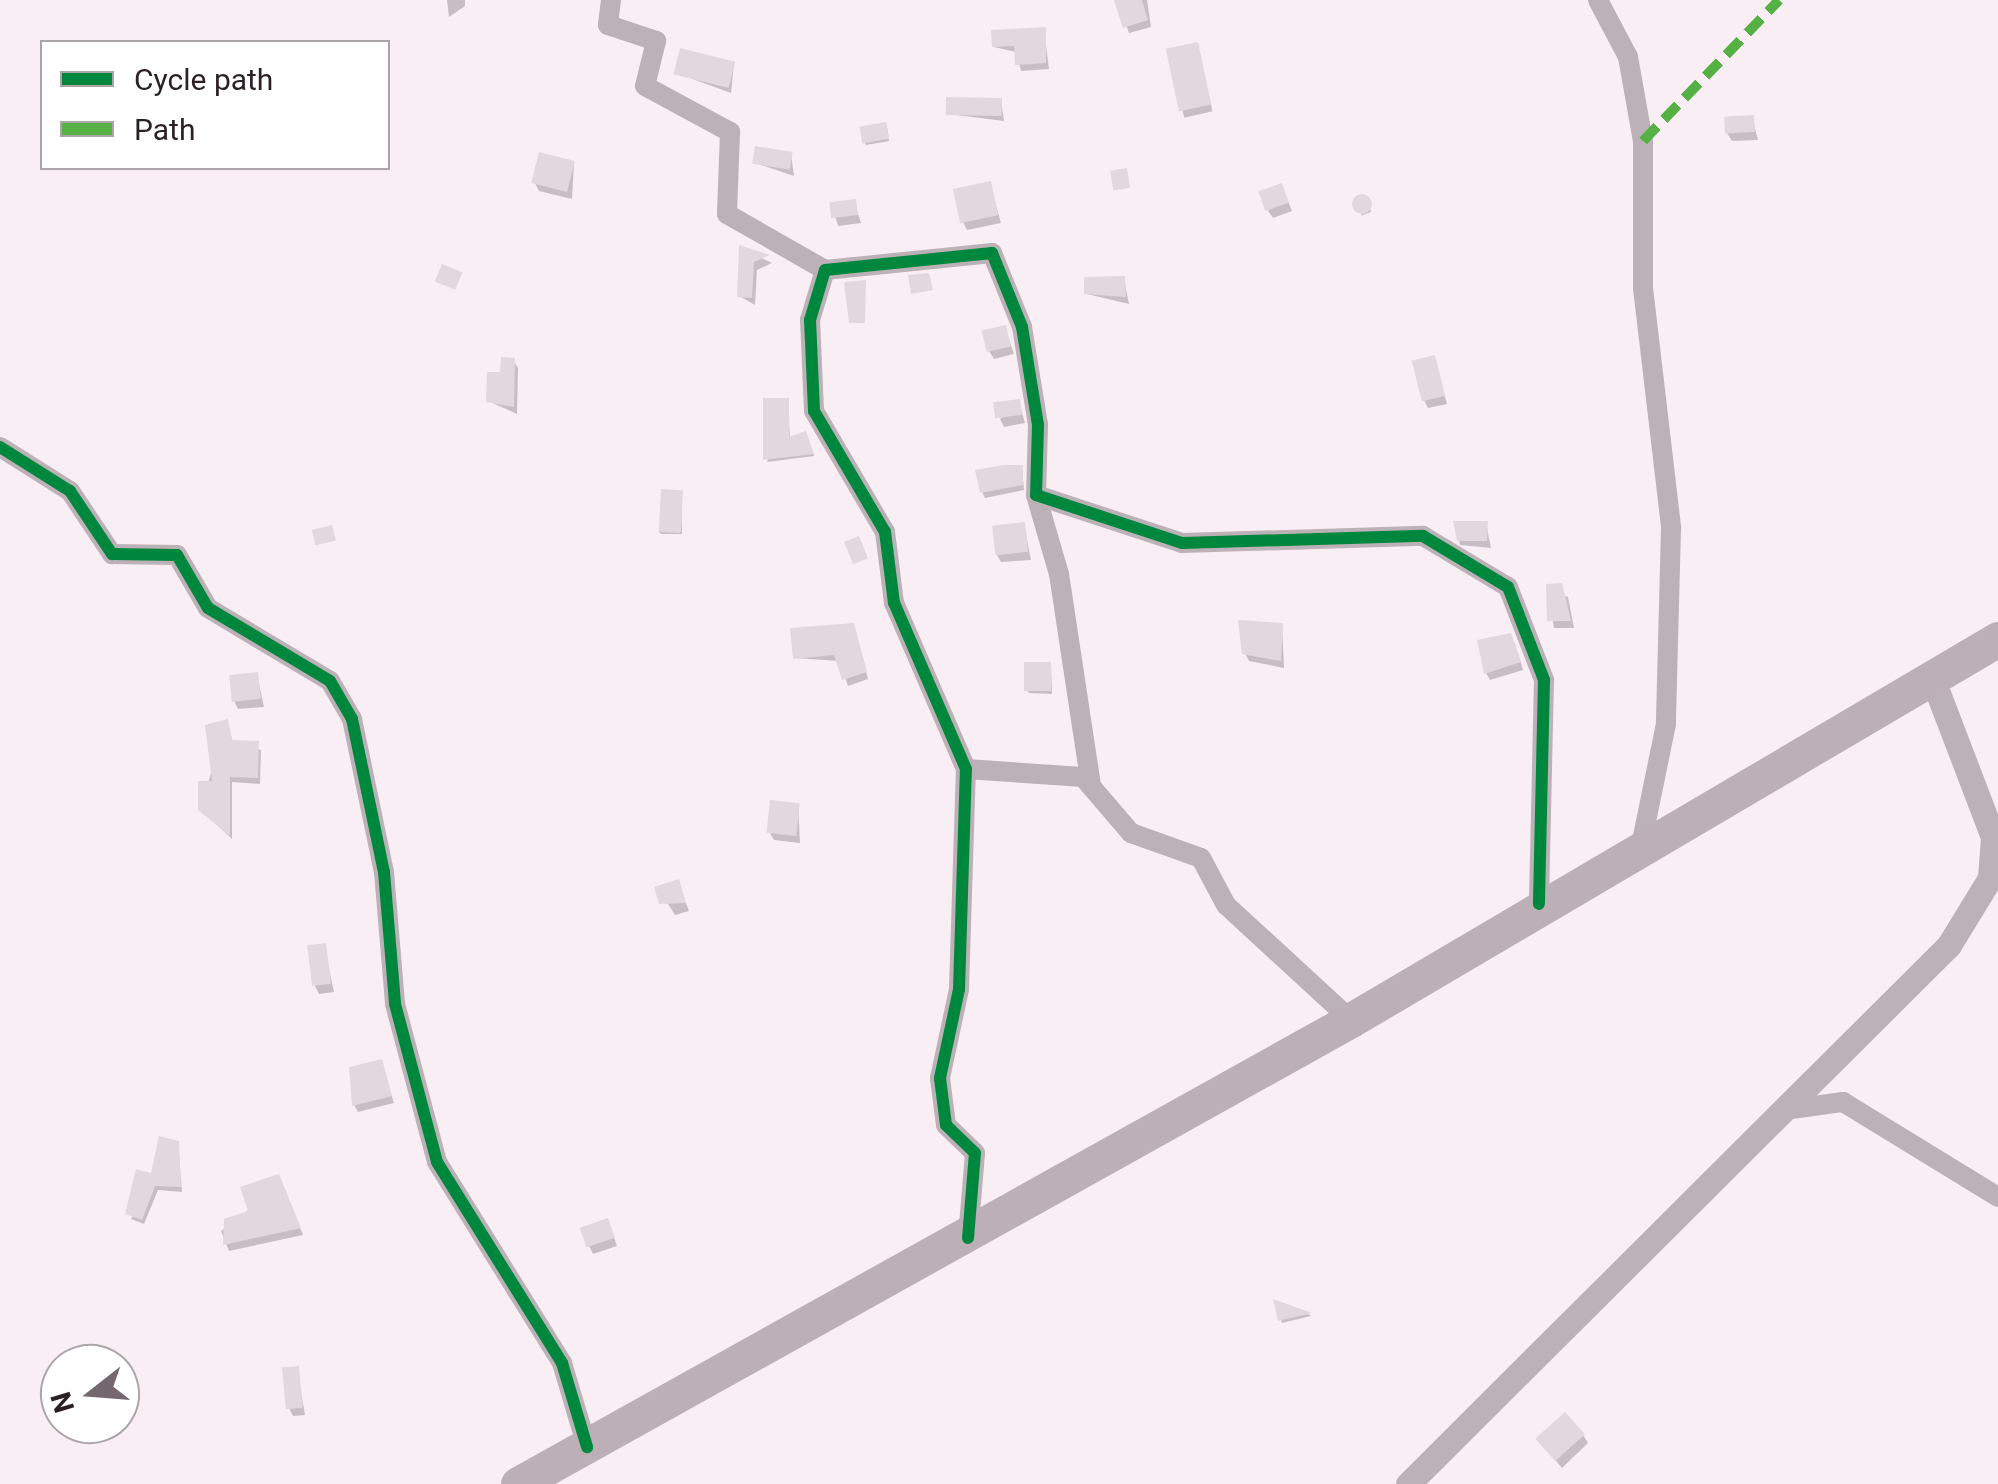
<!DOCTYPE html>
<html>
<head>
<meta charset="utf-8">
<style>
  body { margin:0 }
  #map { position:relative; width:1998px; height:1484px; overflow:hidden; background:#f9eef4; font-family:Roboto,sans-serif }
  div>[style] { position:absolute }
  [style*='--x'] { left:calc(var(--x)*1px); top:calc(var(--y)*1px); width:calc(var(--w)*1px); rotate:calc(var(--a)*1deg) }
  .shadow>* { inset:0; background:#0003; transform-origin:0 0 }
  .building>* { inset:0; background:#e2d7dd; transform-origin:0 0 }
  .round { border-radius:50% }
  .minor>* { height:20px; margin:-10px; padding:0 10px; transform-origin:10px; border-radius:10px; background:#bbb1b6 }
  .tertiary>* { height:25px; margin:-12.5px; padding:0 12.5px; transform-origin:12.5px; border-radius:12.5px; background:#bbb1b6 }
  .trunk>* { height:35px; margin:-17.5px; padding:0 17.5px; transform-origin:17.5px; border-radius:17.5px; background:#bcb0b6 }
  .quiet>* { height:10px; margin-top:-5px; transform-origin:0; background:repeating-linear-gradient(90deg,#56b145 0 20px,transparent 0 30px) }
  .cycleway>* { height:12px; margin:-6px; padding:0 6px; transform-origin:6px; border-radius:6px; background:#00873e }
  span { translate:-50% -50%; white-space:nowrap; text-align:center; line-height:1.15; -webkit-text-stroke:9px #fff; paint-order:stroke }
  .legend { position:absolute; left:40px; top:40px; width:350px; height:130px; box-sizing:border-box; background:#fff; border:2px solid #aba5a8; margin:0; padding:12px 18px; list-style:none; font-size:30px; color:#2c1f26 }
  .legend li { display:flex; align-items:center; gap:20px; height:50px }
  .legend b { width:50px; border:2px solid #aba5a8 }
  .north { position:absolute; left:40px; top:1344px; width:100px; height:100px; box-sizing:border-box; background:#fff; border:2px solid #aba5a8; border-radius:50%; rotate:253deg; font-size:28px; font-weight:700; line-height:40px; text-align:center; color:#2c1f26 }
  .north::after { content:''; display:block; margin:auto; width:35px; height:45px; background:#74676e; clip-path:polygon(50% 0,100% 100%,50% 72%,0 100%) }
</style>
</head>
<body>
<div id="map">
  <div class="shadow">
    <i style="clip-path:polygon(447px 0,465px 0,465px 6px,449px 17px)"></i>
    <i style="clip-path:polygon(1117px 0,1147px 0,1151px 27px,1129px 33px)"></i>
    <i style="clip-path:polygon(1044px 29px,1049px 69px,1021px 71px,1016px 52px,994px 47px)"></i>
    <i style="left:1197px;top:44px;width:69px;height:29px;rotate:77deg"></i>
    <i style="clip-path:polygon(734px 64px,731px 93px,676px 73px)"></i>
    <i style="clip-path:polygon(1001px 101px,1004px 121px,948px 114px)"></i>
    <i style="clip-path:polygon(1752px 117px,1758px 140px,1732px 141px,1727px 133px)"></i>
    <i style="clip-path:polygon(887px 127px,889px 141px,866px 145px,864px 142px)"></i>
    <i style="clip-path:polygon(791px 154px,794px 176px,755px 163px)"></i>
    <i style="clip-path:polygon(574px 163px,572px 199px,539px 191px,535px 183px)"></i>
    <i style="clip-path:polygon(990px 184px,1001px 223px,967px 230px,963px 222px)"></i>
    <i style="clip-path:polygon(1285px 194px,1292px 211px,1273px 218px,1268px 211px)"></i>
    <i style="left:1366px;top:198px;width:15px;height:10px;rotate:70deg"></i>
    <i style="clip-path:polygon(854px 202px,861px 223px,838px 226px,832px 205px)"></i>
    <i style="clip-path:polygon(741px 248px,772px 263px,757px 270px,755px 305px,739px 296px)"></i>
    <i style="clip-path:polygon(1124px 279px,1129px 304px,1087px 294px)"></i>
    <i style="clip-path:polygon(1005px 328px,1014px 354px,994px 359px,989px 351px)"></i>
    <i style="clip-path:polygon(1434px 358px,1447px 404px,1428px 408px,1424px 400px)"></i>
    <i style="clip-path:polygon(513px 360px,518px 368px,517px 414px,488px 401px)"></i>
    <i style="clip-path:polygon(788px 401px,790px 440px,807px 437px,814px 456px,767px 462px)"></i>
    <i style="clip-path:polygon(1019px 402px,1025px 423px,1004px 427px,1000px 419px)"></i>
    <i style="clip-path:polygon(1022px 467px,1024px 490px,985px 498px,982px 492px)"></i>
    <i style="clip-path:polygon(681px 492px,682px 534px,661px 534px,659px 532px)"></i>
    <i style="clip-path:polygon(1024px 524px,1031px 560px,1001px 562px,997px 555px)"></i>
    <i style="clip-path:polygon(1456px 524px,1486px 524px,1491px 548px,1460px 545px)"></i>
    <i style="clip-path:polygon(1548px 587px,1568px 597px,1574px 628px,1554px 628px)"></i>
    <i style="clip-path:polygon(1282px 625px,1284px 668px,1249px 661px,1245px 653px)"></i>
    <i style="clip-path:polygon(856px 633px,868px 679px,848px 686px,839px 661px,795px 658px)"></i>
    <i style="clip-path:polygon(1515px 644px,1523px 670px,1490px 680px,1486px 673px)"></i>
    <i style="clip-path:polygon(1051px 667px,1052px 694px,1029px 693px,1027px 690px)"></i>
    <i style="clip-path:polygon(257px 675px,264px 707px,238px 709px,234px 701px)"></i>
    <i style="clip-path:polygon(227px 722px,233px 743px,261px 750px,260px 784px,232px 782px,232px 839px,200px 809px)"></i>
    <i style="clip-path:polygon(798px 805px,800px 843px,774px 840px,770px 833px)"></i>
    <i style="clip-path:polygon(678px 882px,689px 911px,675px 915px,658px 888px)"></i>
    <i style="clip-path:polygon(324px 946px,334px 992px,319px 994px,315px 986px)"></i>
    <i style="clip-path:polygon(381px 1062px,394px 1103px,358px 1112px,354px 1105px)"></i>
    <i style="clip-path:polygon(178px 1143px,182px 1192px,158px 1190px,144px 1224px,131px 1219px)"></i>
    <i style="clip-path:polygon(282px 1184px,303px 1235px,229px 1251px,221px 1231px)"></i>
    <i style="clip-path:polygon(611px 1229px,617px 1246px,593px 1254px,589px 1246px)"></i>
    <i style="clip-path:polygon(1276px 1302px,1310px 1315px,1311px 1316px,1282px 1323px)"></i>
    <i style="clip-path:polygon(297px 1369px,305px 1415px,293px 1416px,289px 1408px)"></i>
    <i style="clip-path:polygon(1583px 1435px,1588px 1443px,1562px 1468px,1539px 1441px)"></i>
  </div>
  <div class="building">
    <i style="clip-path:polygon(1114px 0,1142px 0,1148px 20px,1123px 28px)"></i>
    <i style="clip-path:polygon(1046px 27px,1046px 63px,1015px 65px,1014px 46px,992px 47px,991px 30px)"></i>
    <i style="left:1198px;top:42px;width:64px;height:33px;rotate:78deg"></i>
    <i style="left:680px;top:48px;width:57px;height:27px;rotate:14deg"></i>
    <i style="left:946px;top:97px;width:56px;height:18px;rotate:1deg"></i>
    <i style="left:1754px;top:115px;width:17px;height:30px;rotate:87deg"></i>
    <i style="left:886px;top:122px;width:17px;height:27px;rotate:80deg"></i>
    <i style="left:755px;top:146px;width:38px;height:18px;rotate:9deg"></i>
    <i style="left:539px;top:152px;width:37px;height:32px;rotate:14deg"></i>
    <i style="left:1127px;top:168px;width:20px;height:17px;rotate:81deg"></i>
    <i style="left:991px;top:181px;width:35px;height:39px;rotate:78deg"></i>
    <i style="left:1282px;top:183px;width:21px;height:25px;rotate:71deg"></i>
    <i class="round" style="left:1352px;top:194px;width:20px;height:20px"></i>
    <i style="left:856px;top:199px;width:16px;height:27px;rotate:83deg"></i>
    <i style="clip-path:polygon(739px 245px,770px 255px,754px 262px,752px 298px,737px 297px)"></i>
    <i style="left:442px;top:264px;width:22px;height:19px;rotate:22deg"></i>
    <i style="clip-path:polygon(929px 273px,933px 290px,911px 294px,908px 275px)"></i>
    <i style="clip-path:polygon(1125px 276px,1126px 297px,1084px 294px,1084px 277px)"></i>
    <i style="clip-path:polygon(866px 280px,865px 323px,849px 323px,844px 282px)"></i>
    <i style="left:1006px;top:325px;width:22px;height:25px;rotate:77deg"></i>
    <i style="left:1435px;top:355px;width:42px;height:24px;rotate:76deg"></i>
    <i style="clip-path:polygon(501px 357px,515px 358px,514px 407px,486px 402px,487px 372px,500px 372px)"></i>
    <i style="clip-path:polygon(763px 398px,789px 398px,789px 437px,806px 431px,814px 454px,763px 460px)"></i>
    <i style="left:1020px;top:399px;width:16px;height:27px;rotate:83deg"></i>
    <i style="clip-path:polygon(1003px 465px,1023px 465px,1023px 485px,980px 493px,975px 470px)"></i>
    <i style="left:661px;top:489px;width:22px;height:43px;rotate:3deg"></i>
    <i style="clip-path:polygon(1453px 521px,1488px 521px,1487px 541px,1457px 541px)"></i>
    <i style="left:1025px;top:522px;width:30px;height:33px;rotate:84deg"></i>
    <i style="left:332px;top:525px;width:16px;height:21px;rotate:76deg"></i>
    <i style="left:859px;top:536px;width:24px;height:16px;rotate:68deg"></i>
    <i style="clip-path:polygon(1562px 583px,1571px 621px,1547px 621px,1546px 584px)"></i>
    <i style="clip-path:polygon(1238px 620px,1283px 623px,1281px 661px,1242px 654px)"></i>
    <i style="clip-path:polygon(854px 623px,867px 672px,842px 680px,834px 655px,793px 659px,790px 628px)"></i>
    <i style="clip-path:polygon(1511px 633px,1521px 662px,1484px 674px,1477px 640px)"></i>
    <i style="left:1024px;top:662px;width:27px;height:29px"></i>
    <i style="left:258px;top:672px;width:27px;height:29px;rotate:84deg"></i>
    <i style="clip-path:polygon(228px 719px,232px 740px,259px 741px,258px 778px,230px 777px,230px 836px,198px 810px,198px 781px,212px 781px,205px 725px)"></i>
    <i style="left:770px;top:800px;width:30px;height:33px;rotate:6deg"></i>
    <i style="clip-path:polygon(679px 879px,686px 903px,659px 904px,654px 887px)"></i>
    <i style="left:326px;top:943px;width:41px;height:19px;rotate:83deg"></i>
    <i style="clip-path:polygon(382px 1059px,392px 1096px,352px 1106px,349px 1067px)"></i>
    <i style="clip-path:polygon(159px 1136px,179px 1141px,181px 1187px,155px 1186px,142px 1220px,125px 1214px,136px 1169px,151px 1173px)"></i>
    <i style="clip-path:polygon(279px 1174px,301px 1228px,223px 1245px,224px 1219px,248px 1211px,240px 1187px)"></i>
    <i style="left:608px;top:1218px;width:21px;height:30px;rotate:71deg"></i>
    <i style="clip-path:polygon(1273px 1299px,1312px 1313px,1278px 1321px)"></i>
    <i style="left:299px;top:1366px;width:42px;height:17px;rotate:85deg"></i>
    <i style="left:1565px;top:1412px;width:30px;height:40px;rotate:48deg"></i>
  </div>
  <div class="minor">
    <i style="--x:611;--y:0;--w:25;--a:97"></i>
    <i style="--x:608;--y:25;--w:51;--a:18.4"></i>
    <i style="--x:656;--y:41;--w:46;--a:103.7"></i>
    <i style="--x:645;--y:86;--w:97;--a:28.4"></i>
    <i style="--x:730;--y:132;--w:82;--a:92.1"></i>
    <i style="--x:727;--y:214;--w:113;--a:29.7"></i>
    <i style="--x:1598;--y:0;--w:64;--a:62.2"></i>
    <i style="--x:1628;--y:57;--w:85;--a:79.9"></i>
    <i style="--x:1643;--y:141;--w:147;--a:90"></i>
    <i style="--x:1643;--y:288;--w:242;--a:83.3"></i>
    <i style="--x:1671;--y:528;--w:196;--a:91.5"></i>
    <i style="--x:1666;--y:724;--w:125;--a:101.6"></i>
    <i style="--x:0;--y:447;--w:83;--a:32.2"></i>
    <i style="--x:70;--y:491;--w:76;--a:56.3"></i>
    <i style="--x:112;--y:554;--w:65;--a:0.9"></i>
    <i style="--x:177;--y:555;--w:61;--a:59.7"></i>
    <i style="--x:208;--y:608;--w:142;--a:30.9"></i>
    <i style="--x:330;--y:681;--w:44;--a:59.9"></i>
    <i style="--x:352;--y:719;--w:156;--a:78.2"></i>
    <i style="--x:384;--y:872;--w:132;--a:85.2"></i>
    <i style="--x:395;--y:1004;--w:163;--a:75.1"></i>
    <i style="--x:437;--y:1162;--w:237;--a:58.1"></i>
    <i style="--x:562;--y:1363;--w:88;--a:73.4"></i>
    <i style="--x:1036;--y:495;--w:82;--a:73.8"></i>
    <i style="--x:1059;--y:574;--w:213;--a:81.4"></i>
    <i style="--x:966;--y:769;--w:117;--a:3.9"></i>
    <i style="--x:1083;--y:777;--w:74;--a:49.4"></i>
    <i style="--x:1131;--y:833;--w:74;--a:19.7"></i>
    <i style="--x:1201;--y:858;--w:53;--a:62"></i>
    <i style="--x:1226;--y:905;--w:170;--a:42.6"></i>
    <i style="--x:1784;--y:1110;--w:60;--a:-7.7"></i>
    <i style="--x:1843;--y:1102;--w:182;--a:31.5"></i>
    <i style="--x:968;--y:1237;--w:84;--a:-85.2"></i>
    <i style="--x:975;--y:1153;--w:40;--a:-136"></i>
    <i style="--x:946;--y:1125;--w:47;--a:-97.3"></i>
    <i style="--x:940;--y:1078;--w:91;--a:-77.9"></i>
    <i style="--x:959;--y:989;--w:220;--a:-88.2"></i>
    <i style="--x:966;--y:769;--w:181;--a:-113.4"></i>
    <i style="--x:894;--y:603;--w:72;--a:-97.2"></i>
    <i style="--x:885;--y:532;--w:140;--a:-120.4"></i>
    <i style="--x:814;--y:411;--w:91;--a:-92.5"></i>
    <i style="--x:810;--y:320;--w:52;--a:-73.3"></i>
    <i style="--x:825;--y:270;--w:168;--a:-5.8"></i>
    <i style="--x:992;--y:253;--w:80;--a:67.9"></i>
    <i style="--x:1022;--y:327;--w:99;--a:80.7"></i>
    <i style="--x:1038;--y:425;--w:70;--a:91.6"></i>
    <i style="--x:1036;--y:495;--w:154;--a:18.2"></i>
    <i style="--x:1182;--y:543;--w:241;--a:-1.7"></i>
    <i style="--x:1423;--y:536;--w:99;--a:31"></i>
    <i style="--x:1508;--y:587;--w:100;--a:68.8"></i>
    <i style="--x:1544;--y:680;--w:224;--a:91.3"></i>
  </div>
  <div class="tertiary">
    <i style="--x:1408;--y:1484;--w:764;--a:-44.89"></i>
    <i style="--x:1949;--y:945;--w:79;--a:-58.5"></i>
    <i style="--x:1990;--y:878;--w:41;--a:-85.8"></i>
    <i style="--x:1993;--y:837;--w:171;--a:-110.9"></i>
  </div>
  <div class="trunk">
    <i style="--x:518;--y:1484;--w:954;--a:-29.12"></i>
    <i style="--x:1351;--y:1020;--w:751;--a:-30.49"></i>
  </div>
  <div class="quiet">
    <i style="--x:1643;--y:141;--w:196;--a:-46"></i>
  </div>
  <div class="cycleway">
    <i style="--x:0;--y:447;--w:83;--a:32.2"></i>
    <i style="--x:70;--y:491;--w:76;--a:56.3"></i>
    <i style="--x:112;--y:554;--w:65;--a:0.9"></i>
    <i style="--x:177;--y:555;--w:61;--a:59.7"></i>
    <i style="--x:208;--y:608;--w:142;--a:30.9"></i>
    <i style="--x:330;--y:681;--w:44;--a:59.9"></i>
    <i style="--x:352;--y:719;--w:156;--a:78.2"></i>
    <i style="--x:384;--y:872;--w:132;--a:85.2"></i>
    <i style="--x:395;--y:1004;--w:163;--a:75.1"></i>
    <i style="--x:437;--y:1162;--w:237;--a:58.1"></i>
    <i style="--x:562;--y:1363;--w:88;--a:73.4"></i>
    <i style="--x:968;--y:1238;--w:85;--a:-85.3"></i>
    <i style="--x:975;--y:1153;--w:40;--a:-136"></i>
    <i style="--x:946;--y:1125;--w:47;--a:-97.3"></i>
    <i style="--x:940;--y:1078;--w:91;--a:-77.9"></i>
    <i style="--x:959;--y:989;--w:220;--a:-88.2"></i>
    <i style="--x:966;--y:769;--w:181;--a:-113.4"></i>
    <i style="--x:894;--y:603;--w:72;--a:-97.2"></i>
    <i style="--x:885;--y:532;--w:140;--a:-120.4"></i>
    <i style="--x:814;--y:411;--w:91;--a:-92.5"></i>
    <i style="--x:810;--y:320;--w:52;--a:-73.3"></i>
    <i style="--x:825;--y:270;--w:168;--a:-5.8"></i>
    <i style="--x:992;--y:253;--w:80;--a:67.9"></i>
    <i style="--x:1022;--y:327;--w:99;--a:80.7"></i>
    <i style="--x:1038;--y:425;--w:70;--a:91.6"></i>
    <i style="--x:1036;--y:495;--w:154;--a:18.2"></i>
    <i style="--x:1182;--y:543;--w:241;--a:-1.7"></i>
    <i style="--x:1423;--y:536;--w:99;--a:31"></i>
    <i style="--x:1508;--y:587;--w:100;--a:68.8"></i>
    <i style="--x:1544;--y:680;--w:224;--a:91.3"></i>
  </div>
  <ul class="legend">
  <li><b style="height:12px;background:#00873e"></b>Cycle path</li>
  <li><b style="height:12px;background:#56b145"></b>Path</li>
  </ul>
  <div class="north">N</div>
</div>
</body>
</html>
